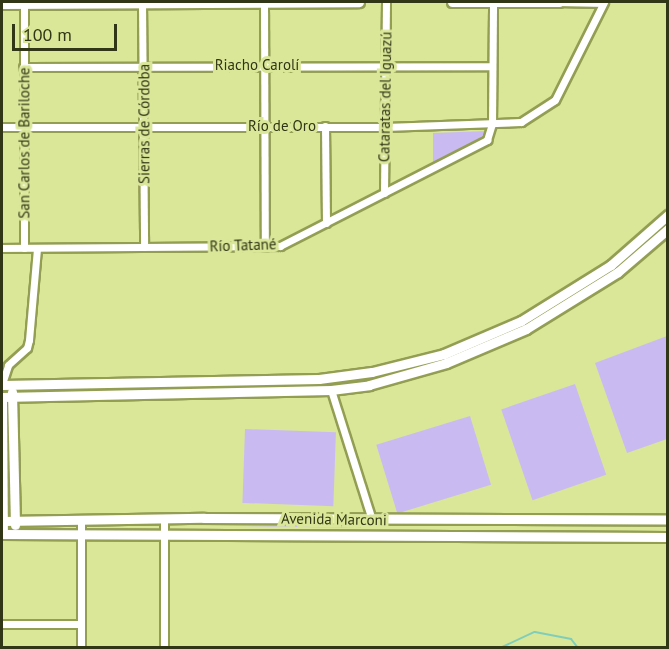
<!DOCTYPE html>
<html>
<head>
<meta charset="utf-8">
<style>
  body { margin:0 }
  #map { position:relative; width:669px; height:649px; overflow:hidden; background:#dae799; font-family:"PT Sans",sans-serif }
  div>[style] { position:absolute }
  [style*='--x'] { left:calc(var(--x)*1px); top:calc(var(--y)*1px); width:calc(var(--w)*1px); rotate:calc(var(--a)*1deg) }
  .green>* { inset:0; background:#c9bbf2; transform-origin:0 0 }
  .stream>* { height:2px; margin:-1px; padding:0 1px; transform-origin:1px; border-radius:1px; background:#80ceba }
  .roads { filter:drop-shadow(2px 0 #939e53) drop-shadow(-2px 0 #939e53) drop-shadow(0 2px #939e53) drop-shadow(0 -2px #939e53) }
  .street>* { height:7px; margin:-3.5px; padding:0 3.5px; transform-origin:3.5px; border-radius:3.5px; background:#fff }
  .secondary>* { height:9px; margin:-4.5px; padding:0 4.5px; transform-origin:4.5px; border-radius:4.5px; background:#fff }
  span { translate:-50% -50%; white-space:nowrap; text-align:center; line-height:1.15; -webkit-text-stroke:6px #dae799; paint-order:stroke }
  .street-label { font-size:15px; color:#313616 }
  .frame { position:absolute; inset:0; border:3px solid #313616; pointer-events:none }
  .scale { position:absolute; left:12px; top:24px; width:105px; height:27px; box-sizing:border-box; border:3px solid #313616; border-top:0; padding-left:8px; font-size:18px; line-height:21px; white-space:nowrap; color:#313616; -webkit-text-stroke:4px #dae799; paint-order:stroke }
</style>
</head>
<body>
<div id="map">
  <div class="green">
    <i style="clip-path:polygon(487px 131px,477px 141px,433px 163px,433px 133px)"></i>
    <i style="clip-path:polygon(667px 336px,667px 439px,627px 453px,595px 363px)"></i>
    <i style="left:575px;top:384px;width:96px;height:78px;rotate:71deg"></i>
    <i style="left:470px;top:416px;width:72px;height:98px;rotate:73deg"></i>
    <i style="left:245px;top:429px;width:91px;height:74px;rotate:2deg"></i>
    <i style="clip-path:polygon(174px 525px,361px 526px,361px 528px)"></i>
  </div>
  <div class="stream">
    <i style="--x:500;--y:648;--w:38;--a:-25"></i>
    <i style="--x:535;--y:632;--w:37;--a:11"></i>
    <i style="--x:571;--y:639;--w:11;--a:52"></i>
  </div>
  <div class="roads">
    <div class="street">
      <i style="--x:142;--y:2;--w:245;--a:89.5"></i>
      <i style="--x:264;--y:2;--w:245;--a:89.8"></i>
      <i style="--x:559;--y:2;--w:43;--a:1.3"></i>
      <i style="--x:23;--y:67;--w:468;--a:-0.1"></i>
      <i style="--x:325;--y:126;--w:97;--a:89.4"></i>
      <i style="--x:2;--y:127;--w:383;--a:0"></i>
      <i style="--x:385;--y:127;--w:136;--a:-2.1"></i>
      <i style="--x:521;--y:122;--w:40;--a:-32.9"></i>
      <i style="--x:555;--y:100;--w:110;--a:-63.4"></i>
      <i style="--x:384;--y:193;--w:191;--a:-89.4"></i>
      <i style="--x:2;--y:248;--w:278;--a:-0.4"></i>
      <i style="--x:280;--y:246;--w:233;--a:-27.1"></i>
      <i style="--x:487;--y:140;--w:17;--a:-73"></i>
      <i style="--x:492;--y:124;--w:122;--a:-89.5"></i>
      <i style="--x:24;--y:248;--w:246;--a:-90"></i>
      <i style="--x:2;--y:384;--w:20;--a:-72"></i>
      <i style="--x:8;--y:365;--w:25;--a:-42"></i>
      <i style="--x:27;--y:348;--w:8;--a:-76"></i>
      <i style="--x:29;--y:340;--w:92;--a:-85"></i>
      <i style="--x:331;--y:390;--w:136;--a:72.5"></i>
      <i style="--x:164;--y:519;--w:129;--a:90"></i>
      <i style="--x:81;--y:520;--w:128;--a:90"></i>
      <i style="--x:2;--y:624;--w:79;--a:0"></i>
    </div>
    <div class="secondary">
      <i style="--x:452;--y:2;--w:107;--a:0"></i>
      <i style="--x:2;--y:4;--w:357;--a:-0.3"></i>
      <i style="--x:2;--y:385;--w:317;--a:-1.1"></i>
      <i style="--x:319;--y:379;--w:53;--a:-7.5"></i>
      <i style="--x:372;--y:372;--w:74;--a:-14"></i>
      <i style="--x:444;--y:354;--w:84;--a:-23.2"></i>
      <i style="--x:521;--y:321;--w:106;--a:-31.9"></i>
      <i style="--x:611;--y:265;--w:76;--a:-41.3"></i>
      <i style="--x:12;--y:392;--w:133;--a:88.7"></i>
      <i style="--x:2;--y:397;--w:329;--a:-1.2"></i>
      <i style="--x:331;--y:390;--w:38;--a:-7"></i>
      <i style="--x:369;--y:385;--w:80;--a:-15.9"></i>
      <i style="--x:446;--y:363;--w:87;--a:-23"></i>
      <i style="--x:526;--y:329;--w:108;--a:-31.8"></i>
      <i style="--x:618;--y:272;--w:66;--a:-40.7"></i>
      <i style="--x:2;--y:401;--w:133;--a:89.6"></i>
      <i style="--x:3;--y:534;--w:665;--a:0.26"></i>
      <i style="--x:3;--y:521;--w:201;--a:-0.9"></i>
      <i style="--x:204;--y:518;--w:464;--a:0.2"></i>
    </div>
  </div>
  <div class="street-label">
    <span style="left:257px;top:65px">Riacho Carolí</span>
    <span style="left:385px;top:97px;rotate:-89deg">Cataratas del Iguazú</span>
    <span style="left:144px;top:124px;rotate:-90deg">Sierras de Córdoba</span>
    <span style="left:282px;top:126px">Río de Oro</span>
    <span style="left:24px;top:143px;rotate:-90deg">San Carlos de Bariloche</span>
    <span style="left:243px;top:245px;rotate:-2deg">Río Tatané</span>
    <span style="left:334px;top:519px;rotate:1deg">Avenida Marconi</span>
  </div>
  <div class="frame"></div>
  <div class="scale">100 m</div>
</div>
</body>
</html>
